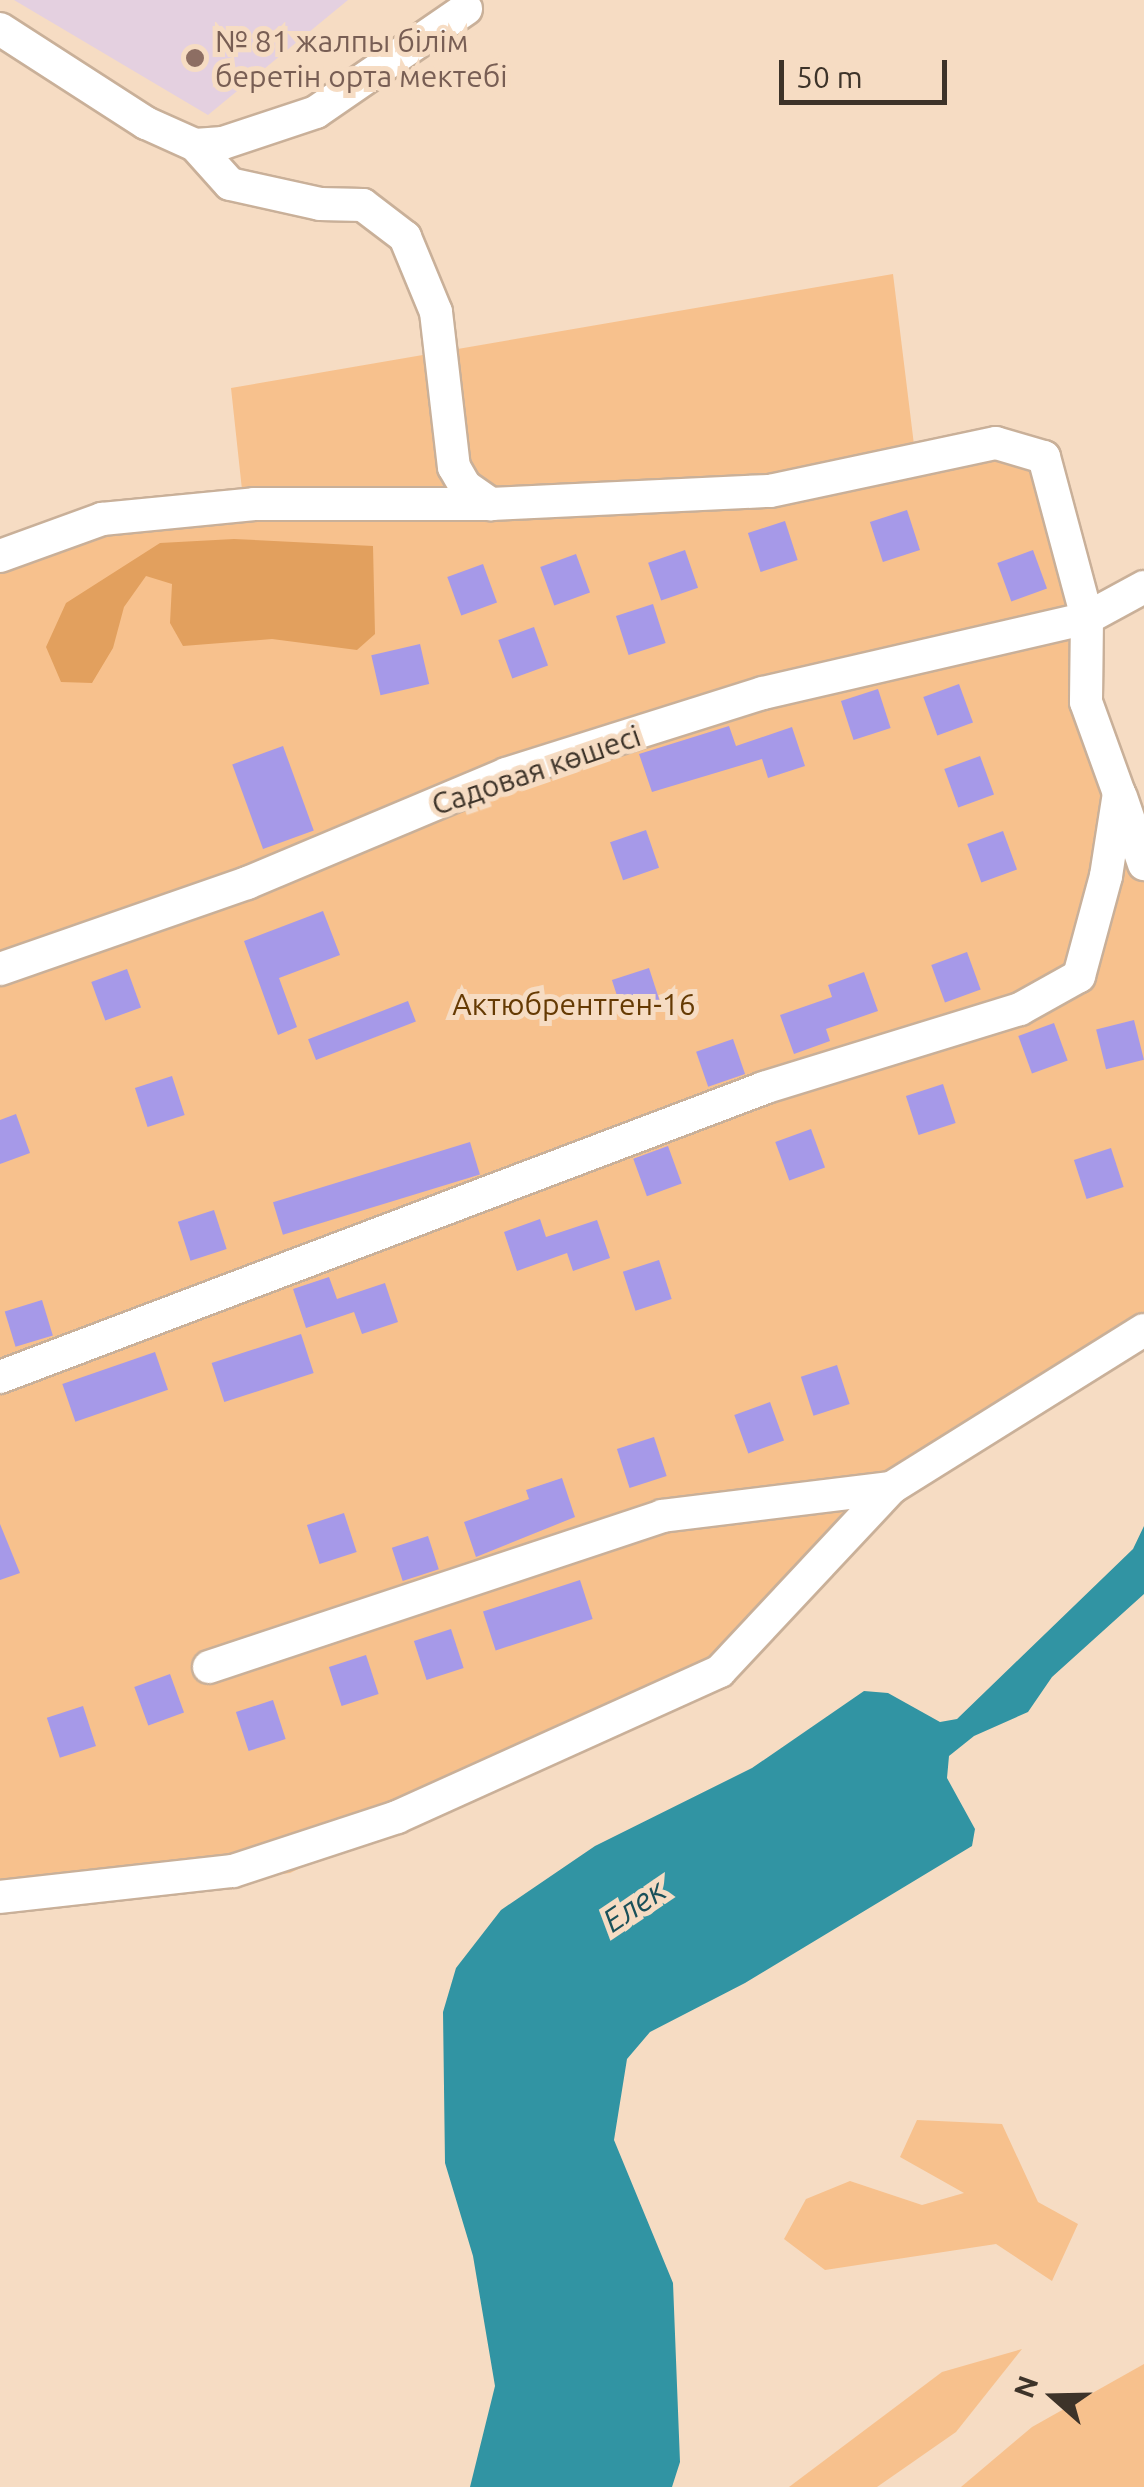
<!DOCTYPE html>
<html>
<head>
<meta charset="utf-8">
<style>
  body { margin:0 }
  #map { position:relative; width:1144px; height:2487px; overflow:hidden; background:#f6dcc3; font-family:Ubuntu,sans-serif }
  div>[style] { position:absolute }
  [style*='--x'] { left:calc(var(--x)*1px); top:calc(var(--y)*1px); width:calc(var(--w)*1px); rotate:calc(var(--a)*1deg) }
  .education>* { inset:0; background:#e4d0e0 }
  .green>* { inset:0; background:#f7c18d }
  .forest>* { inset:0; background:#e2a05e }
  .water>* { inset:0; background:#3194a3 }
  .building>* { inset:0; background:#a699e8; transform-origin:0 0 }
  .roads { filter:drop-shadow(2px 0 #c9b099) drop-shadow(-2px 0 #c9b099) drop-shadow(0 2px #c9b099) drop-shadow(0 -2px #c9b099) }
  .minor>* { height:32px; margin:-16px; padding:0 16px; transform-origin:16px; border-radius:16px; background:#fff }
  .dots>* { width:28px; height:28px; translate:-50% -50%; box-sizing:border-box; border:5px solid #f6dcc3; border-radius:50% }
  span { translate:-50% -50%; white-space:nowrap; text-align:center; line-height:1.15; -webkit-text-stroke:10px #f6dcc3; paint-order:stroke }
  .education-label { font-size:30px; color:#785e54 }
  .left { translate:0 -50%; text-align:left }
  .street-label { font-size:30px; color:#3d3329 }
  .park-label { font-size:30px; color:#653a03 }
  .water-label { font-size:32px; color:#195059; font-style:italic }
  .north { position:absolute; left:1004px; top:2347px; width:100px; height:100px; -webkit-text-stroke:8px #f6dcc3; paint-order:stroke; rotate:290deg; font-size:28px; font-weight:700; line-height:40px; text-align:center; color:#3d3329 }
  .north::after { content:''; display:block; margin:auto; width:35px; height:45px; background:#3d3329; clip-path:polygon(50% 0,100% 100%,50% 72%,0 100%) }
  .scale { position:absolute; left:779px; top:60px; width:168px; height:45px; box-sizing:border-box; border:5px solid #3d3329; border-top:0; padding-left:12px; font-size:30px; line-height:35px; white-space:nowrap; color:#3d3329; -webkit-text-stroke:8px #f6dcc3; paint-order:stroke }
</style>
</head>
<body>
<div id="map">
  <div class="education">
    <i style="clip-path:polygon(14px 0,348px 0,208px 115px)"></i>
  </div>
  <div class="green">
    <i style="clip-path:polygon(893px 274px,915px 453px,1022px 448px,1144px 842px,1144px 1343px,1132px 1359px,911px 1483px,733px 1659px,290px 1873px,0 1911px,0 555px,243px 499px,231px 388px)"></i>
    <i style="clip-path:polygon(917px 2120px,1002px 2124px,1038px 2202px,1078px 2224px,1052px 2281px,996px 2244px,825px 2270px,784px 2239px,806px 2199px,850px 2181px,922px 2205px,964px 2193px,900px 2157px)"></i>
    <i style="clip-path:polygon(1022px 2349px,956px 2432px,877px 2487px,789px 2487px,942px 2372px)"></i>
    <i style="clip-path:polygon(1144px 2364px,1144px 2487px,961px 2487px,1032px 2427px)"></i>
  </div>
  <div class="forest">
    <i style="clip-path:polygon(234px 539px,373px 546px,375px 634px,357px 650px,272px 639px,183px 646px,170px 623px,172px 584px,146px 576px,124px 607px,113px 648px,92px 683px,61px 682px,46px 647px,66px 603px,160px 543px)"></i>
  </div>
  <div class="water">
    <i style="clip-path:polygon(1144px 1526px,1144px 1594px,1052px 1677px,1028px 1712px,974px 1736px,949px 1756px,947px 1778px,975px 1829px,972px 1846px,745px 1983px,650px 2032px,627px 2059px,614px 2140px,673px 2283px,680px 2462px,672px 2487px,470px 2487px,495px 2386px,473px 2256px,445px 2163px,443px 2012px,456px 1968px,501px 1910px,595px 1846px,752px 1768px,864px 1691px,888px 1693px,940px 1722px,957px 1719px,1133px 1549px)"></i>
  </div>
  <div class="building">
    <i style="left:907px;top:510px;width:42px;height:39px;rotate:72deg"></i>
    <i style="left:785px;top:521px;width:41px;height:39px;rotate:72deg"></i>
    <i style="left:685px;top:550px;width:40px;height:39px;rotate:71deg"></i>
    <i style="left:1033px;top:550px;width:41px;height:38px;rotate:70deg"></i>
    <i style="left:576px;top:554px;width:41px;height:38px;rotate:70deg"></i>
    <i style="left:483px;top:564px;width:41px;height:38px;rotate:70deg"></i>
    <i style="left:653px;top:604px;width:41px;height:39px;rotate:72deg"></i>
    <i style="left:534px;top:627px;width:41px;height:38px;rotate:70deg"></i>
    <i style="left:420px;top:644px;width:41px;height:50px;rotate:77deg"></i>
    <i style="left:959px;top:684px;width:41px;height:38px;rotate:70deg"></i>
    <i style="left:878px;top:689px;width:41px;height:39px;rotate:72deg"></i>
    <i style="clip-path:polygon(729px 726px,736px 746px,792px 727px,805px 766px,768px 778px,762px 759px,652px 792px,639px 754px)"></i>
    <i style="left:283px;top:746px;width:90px;height:54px;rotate:70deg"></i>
    <i style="left:980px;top:756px;width:41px;height:38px;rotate:70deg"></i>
    <i style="left:646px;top:830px;width:40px;height:38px;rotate:71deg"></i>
    <i style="left:1003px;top:831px;width:41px;height:38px;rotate:70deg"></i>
    <i style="clip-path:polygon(323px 911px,340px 955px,279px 978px,297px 1027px,278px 1035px,244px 941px)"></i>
    <i style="left:967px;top:952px;width:40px;height:38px;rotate:70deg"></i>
    <i style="left:649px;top:968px;width:41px;height:39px;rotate:72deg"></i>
    <i style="left:127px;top:969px;width:41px;height:38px;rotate:70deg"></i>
    <i style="clip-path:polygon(864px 972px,878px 1011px,826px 1029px,830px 1041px,794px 1054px,780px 1015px,832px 997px,828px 985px)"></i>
    <i style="left:408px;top:1001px;width:22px;height:107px;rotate:69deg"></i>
    <i style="left:1134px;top:1020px;width:41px;height:39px;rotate:76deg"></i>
    <i style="left:1054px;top:1023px;width:40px;height:38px;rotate:70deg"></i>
    <i style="left:733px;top:1039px;width:37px;height:39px;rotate:71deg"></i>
    <i style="left:172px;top:1076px;width:41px;height:39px;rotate:72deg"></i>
    <i style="left:943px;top:1084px;width:41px;height:39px;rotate:72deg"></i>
    <i style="clip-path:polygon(16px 1114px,30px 1153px,0 1164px,0 1120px)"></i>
    <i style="left:811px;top:1129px;width:41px;height:38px;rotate:70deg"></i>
    <i style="left:470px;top:1142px;width:34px;height:206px;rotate:73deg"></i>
    <i style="left:668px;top:1146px;width:40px;height:37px;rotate:70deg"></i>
    <i style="left:1111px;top:1148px;width:41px;height:39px;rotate:72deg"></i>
    <i style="left:214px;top:1210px;width:41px;height:38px;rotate:72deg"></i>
    <i style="clip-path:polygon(540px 1219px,546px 1237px,597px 1220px,610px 1258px,573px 1271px,567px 1253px,517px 1271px,504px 1232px)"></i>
    <i style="left:659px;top:1260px;width:41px;height:38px;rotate:72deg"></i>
    <i style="clip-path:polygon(329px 1277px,337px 1299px,385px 1283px,398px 1322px,362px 1334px,354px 1312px,306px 1328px,293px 1289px)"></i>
    <i style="left:42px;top:1300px;width:37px;height:39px;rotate:73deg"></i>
    <i style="left:301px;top:1334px;width:41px;height:94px;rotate:72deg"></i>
    <i style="left:155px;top:1352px;width:40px;height:98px;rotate:71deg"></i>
    <i style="left:837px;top:1365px;width:41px;height:38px;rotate:72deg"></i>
    <i style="left:770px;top:1402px;width:41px;height:38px;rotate:70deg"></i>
    <i style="left:654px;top:1437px;width:41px;height:39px;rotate:72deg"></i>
    <i style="clip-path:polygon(562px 1478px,575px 1517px,476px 1557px,464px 1522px,529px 1499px,526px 1490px)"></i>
    <i style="left:344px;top:1513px;width:41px;height:39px;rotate:72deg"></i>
    <i style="clip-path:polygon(0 1524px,20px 1573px,0 1580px)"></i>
    <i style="left:428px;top:1536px;width:35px;height:38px;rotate:72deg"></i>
    <i style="left:580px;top:1580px;width:41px;height:102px;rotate:72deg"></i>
    <i style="left:451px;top:1629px;width:41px;height:39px;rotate:72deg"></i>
    <i style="left:366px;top:1655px;width:41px;height:39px;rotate:72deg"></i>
    <i style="left:170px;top:1674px;width:41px;height:38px;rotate:70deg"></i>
    <i style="left:273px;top:1700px;width:41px;height:39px;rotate:72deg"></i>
    <i style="left:83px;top:1706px;width:42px;height:38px;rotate:72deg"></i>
  </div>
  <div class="roads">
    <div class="minor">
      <i style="--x:0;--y:29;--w:174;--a:32.8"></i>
      <i style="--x:146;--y:123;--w:54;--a:24.2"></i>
      <i style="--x:195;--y:145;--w:28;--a:-4"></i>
      <i style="--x:223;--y:143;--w:98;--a:-18.4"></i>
      <i style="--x:316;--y:112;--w:182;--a:-34.5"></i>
      <i style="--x:195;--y:145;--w:52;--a:48.1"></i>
      <i style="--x:230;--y:184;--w:92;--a:12.5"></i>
      <i style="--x:320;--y:204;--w:43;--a:1.3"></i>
      <i style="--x:363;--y:205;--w:53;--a:37.3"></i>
      <i style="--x:405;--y:237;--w:81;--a:67.5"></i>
      <i style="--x:436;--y:312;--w:156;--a:83.4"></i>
      <i style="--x:454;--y:467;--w:22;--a:60"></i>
      <i style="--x:465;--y:486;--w:32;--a:35"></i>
      <i style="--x:0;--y:556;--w:109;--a:-19.9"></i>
      <i style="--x:102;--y:519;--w:153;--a:-5.6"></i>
      <i style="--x:254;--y:504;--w:237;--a:0"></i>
      <i style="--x:491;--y:504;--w:279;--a:-2.7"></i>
      <i style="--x:770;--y:491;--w:231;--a:-12"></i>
      <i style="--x:996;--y:443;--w:50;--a:16.3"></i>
      <i style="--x:1044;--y:457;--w:167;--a:75"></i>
      <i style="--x:1087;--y:618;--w:84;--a:90.7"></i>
      <i style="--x:1086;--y:702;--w:97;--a:70.1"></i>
      <i style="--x:1119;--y:793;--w:84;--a:98.9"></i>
      <i style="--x:1106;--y:876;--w:104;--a:105.1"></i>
      <i style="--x:1079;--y:976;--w:68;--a:150.8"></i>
      <i style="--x:1020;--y:1009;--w:268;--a:162.9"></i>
      <i style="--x:764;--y:1088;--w:817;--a:159.28"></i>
      <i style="--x:1121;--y:797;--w:71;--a:71.1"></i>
      <i style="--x:0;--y:969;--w:262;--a:-19.2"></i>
      <i style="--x:247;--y:883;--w:281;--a:-22.8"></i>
      <i style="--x:506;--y:774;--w:269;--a:-17.5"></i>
      <i style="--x:763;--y:693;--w:333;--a:-13"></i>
      <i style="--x:1087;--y:618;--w:65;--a:-28.5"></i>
      <i style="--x:209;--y:1667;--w:478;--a:-18.4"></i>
      <i style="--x:662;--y:1516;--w:231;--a:-7"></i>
      <i style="--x:891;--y:1488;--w:298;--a:-32"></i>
      <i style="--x:0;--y:1897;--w:234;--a:-6.4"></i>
      <i style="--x:233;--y:1871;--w:173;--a:-18.2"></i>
      <i style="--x:397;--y:1817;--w:354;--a:-24.3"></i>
      <i style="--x:720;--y:1671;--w:250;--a:-46.9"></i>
    </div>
  </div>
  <div class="dots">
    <i style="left:195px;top:58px;background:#8d6e63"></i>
  </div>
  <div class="education-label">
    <span class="left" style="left:215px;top:58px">№ 81 жалпы білім<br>беретін орта мектебі</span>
  </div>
  <div class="street-label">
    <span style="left:536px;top:770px;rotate:-19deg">Садовая көшесі</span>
  </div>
  <div class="park-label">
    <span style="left:574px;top:1004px">Актюбрентген-16</span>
  </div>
  <div class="water-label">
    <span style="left:634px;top:1905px;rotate:-34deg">Елек</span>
  </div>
  <div class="north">N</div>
  <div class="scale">50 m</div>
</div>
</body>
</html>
